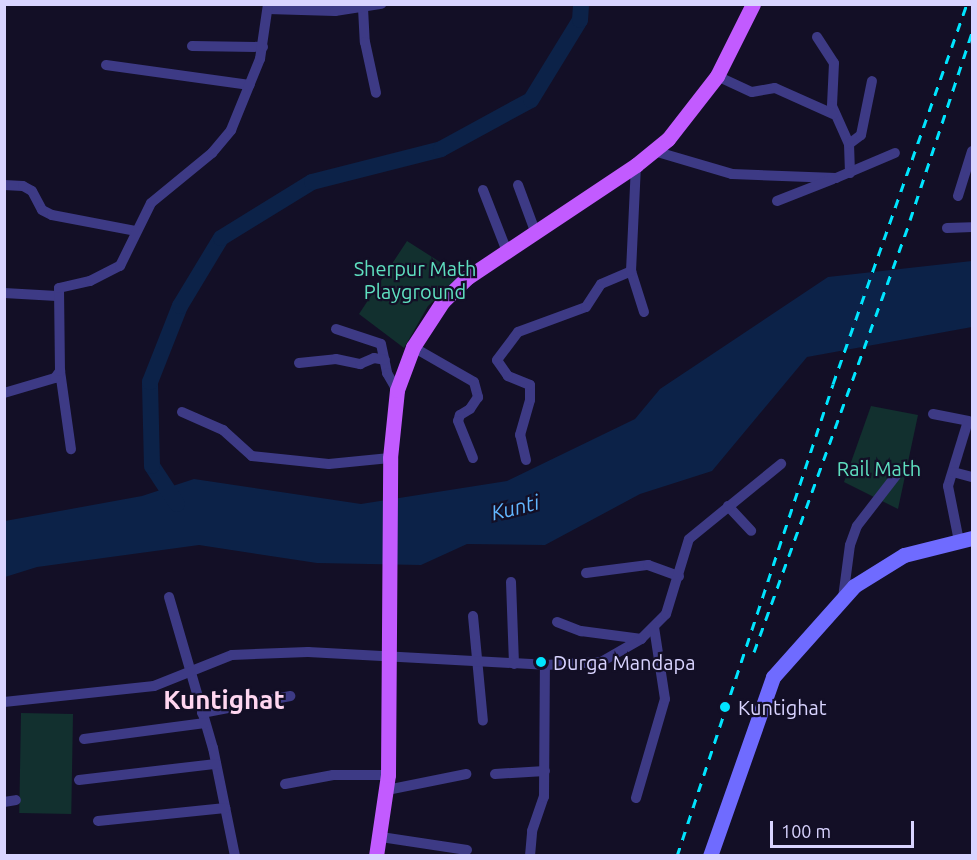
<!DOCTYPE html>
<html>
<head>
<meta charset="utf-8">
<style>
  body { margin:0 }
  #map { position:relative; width:977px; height:860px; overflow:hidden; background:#130f26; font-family:Ubuntu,sans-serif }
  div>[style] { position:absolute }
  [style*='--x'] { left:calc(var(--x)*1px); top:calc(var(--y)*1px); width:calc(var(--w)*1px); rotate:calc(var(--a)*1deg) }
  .green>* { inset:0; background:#12302f; transform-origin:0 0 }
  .water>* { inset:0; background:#0c2248 }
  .river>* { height:16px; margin:-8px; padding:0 8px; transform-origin:8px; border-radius:8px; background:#0c2248 }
  .minor>* { height:10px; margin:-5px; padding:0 5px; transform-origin:5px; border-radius:5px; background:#3d3a85 }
  .secondary>* { height:15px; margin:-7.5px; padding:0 7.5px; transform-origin:7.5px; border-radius:7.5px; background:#6f6bff }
  .primary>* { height:15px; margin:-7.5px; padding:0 7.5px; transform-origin:7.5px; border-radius:7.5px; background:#c25bff }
  .rail>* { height:3px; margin-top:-1.5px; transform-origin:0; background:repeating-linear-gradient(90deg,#00e5ff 0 9px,transparent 0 17px) }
  .dots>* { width:16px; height:16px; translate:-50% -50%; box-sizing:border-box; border:3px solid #130f26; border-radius:50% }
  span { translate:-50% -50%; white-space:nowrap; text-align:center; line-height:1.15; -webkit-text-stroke:4.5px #130f26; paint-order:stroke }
  .park-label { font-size:20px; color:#5fe0c0 }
  .poi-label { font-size:20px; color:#d9d4ff }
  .left { translate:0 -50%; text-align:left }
  .water-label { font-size:21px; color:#62b6ff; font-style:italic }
  .district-label { font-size:26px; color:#ffd6f0; font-weight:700 }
  .frame { position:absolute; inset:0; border:6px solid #d9d4ff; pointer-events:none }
  .scale { position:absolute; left:770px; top:821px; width:144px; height:27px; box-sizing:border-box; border:3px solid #d9d4ff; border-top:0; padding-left:8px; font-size:18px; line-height:21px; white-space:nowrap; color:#d9d4ff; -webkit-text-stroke:4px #130f26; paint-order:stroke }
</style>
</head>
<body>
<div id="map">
  <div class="green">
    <i style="clip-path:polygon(407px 241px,462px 276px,428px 306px,404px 348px,359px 314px)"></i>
    <i style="clip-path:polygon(871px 406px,918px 415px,898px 509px,844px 482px)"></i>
    <i style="left:73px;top:714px;width:100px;height:52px;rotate:91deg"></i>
  </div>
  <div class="water">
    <i style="clip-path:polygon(972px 261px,972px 327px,807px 357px,712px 471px,640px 494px,545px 545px,467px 544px,421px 565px,317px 563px,199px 545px,37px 567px,5px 577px,5px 521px,142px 496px,194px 479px,361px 504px,507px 481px,635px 419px,660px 389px,828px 277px)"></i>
  </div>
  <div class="river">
    <i style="--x:177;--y:504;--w:45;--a:-123.3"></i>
    <i style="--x:152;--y:466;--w:84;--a:-91.4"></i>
    <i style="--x:150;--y:382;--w:82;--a:-68.5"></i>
    <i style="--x:180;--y:306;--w:79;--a:-58.9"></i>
    <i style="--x:221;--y:238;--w:107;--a:-31.6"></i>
    <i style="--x:312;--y:182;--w:133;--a:-14.3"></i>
    <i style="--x:441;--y:149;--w:102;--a:-28.6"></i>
    <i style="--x:531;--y:100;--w:94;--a:-58.5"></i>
    <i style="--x:580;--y:20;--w:16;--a:-86"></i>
  </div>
  <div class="minor">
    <i style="--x:363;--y:8;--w:34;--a:87"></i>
    <i style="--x:365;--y:42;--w:52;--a:77.8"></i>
    <i style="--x:268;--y:9;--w:67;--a:1.7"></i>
    <i style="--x:335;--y:11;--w:47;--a:-8.7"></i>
    <i style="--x:817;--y:37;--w:31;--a:57"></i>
    <i style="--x:834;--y:63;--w:43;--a:92.7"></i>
    <i style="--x:832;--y:106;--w:42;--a:65.9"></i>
    <i style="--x:849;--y:144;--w:29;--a:88"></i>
    <i style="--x:192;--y:46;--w:71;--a:0.8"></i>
    <i style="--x:106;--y:65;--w:145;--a:7.9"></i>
    <i style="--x:717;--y:76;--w:38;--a:25"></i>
    <i style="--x:752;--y:92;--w:23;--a:-10"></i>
    <i style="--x:775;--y:88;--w:64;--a:24.1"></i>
    <i style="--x:849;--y:144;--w:15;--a:-37"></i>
    <i style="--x:861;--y:135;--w:55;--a:-78.5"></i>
    <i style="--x:654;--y:151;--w:81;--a:16.4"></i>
    <i style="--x:732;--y:174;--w:104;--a:2.2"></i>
    <i style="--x:836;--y:178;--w:64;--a:-23"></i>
    <i style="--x:4;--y:185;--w:19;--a:3"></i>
    <i style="--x:23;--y:186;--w:10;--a:29"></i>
    <i style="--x:32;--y:191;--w:21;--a:62"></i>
    <i style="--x:42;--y:210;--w:11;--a:27"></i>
    <i style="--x:52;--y:215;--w:86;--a:10.8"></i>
    <i style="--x:518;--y:185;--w:49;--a:69.7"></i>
    <i style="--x:483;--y:190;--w:63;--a:68.7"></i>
    <i style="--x:958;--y:196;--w:47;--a:-72.7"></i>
    <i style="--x:777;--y:201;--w:60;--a:-21.4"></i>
    <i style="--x:947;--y:228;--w:25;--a:-2"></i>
    <i style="--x:631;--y:271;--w:43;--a:72.4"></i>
    <i style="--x:4;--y:293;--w:53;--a:3.2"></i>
    <i style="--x:336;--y:329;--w:47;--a:18.4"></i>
    <i style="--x:381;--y:344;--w:30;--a:78"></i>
    <i style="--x:387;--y:373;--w:20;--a:60"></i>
    <i style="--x:413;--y:347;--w:70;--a:29.8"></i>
    <i style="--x:474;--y:382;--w:16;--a:75"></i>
    <i style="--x:478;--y:397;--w:14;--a:124"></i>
    <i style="--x:470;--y:409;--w:12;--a:149"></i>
    <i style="--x:460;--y:415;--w:6;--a:108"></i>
    <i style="--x:458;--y:421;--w:40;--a:68"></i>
    <i style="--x:299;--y:363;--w:37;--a:-6"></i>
    <i style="--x:336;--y:359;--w:25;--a:12"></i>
    <i style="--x:360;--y:364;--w:15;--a:-23"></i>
    <i style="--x:374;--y:358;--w:11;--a:10"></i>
    <i style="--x:60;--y:371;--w:79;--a:82"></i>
    <i style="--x:4;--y:393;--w:53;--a:-16.4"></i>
    <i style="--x:55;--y:378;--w:9;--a:-54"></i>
    <i style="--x:60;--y:371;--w:83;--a:-90.7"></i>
    <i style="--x:59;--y:288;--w:32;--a:-13"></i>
    <i style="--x:90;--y:281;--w:34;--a:-27"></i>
    <i style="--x:120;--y:266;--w:70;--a:-63.8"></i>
    <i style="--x:151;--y:203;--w:79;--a:-39.3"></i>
    <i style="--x:212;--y:153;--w:30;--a:-50"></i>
    <i style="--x:231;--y:130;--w:77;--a:-67.8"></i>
    <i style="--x:260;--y:59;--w:56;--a:-81.7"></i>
    <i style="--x:182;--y:412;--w:45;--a:23.7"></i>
    <i style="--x:223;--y:430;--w:39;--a:42"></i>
    <i style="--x:252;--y:456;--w:77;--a:5.9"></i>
    <i style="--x:329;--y:464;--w:61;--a:-5.6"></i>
    <i style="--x:933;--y:414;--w:36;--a:11"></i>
    <i style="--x:968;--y:421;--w:68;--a:107.1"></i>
    <i style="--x:948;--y:486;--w:56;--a:78.7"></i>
    <i style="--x:526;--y:460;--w:26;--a:-103"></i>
    <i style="--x:520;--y:435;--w:36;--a:-74"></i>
    <i style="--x:530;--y:400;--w:15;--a:-90"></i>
    <i style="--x:530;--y:385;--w:24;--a:-158"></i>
    <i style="--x:508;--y:376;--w:19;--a:-125"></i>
    <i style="--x:497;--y:360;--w:35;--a:-53"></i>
    <i style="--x:518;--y:332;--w:72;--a:-20.2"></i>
    <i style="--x:586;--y:307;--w:27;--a:-57"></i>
    <i style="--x:601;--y:284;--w:33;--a:-23"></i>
    <i style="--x:631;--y:271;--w:106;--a:-87.3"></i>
    <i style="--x:953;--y:472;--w:20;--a:15"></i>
    <i style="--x:728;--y:506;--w:34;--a:47"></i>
    <i style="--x:586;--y:573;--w:63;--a:-7.4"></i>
    <i style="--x:648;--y:565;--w:33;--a:20"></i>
    <i style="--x:511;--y:582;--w:82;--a:87.9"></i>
    <i style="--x:169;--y:597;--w:157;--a:73.8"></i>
    <i style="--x:213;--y:748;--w:110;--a:78.5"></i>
    <i style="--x:843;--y:598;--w:53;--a:-82.5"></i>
    <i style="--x:850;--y:545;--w:20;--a:-70"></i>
    <i style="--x:857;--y:526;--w:67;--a:-52.3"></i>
    <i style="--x:473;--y:616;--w:105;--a:84.6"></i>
    <i style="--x:557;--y:622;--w:26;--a:21"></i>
    <i style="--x:581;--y:631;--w:61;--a:7.6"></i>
    <i style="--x:4;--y:702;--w:151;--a:-6.1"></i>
    <i style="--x:154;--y:686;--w:84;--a:-21.7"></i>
    <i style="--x:232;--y:655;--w:76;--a:-2.3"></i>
    <i style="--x:308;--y:652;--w:237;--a:3.1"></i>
    <i style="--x:545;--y:665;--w:56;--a:-3.1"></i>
    <i style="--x:601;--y:662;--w:46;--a:-29.9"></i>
    <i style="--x:641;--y:639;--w:35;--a:-45"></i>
    <i style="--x:666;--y:614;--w:78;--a:-73"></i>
    <i style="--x:689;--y:539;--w:119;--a:-39.2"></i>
    <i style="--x:202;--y:713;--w:90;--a:-10.9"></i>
    <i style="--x:84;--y:739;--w:122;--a:-7.5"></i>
    <i style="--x:495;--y:774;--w:50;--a:-3.4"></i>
    <i style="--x:79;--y:780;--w:138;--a:-6.7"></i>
    <i style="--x:285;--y:784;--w:49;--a:-10.6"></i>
    <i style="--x:333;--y:775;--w:55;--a:0"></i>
    <i style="--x:387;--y:790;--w:81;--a:-11.4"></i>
    <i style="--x:636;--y:798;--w:103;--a:-73.7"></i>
    <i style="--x:665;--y:699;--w:73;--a:-98.7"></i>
    <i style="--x:4;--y:802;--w:12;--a:-9"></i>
    <i style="--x:98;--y:821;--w:128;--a:-5.8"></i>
    <i style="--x:381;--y:837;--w:87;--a:8.6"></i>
    <i style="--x:530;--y:856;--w:25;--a:-85"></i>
    <i style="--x:532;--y:831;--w:36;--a:-71"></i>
    <i style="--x:544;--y:797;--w:132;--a:-89.6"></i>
  </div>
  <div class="secondary">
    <i style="--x:710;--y:856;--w:190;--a:-70.6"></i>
    <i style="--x:773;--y:677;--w:122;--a:-48.3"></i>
    <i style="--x:854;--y:586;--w:59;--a:-31.8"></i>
    <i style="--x:904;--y:555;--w:70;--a:-14"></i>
  </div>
  <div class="primary">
    <i style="--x:376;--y:856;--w:82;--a:-81.6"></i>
    <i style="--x:388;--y:775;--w:317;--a:-89.6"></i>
    <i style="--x:390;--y:458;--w:68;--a:-84.1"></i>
    <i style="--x:397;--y:390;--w:46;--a:-69.6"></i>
    <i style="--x:413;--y:347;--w:55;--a:-56.9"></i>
    <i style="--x:443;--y:301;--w:35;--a:-44"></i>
    <i style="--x:468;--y:277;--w:202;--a:-33.7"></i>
    <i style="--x:636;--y:165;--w:41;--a:-39.1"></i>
    <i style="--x:668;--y:139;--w:80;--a:-52.1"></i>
    <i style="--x:717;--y:76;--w:80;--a:-63.4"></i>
  </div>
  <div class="rail">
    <i style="--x:754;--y:652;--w:459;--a:-70.1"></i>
    <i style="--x:910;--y:220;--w:198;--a:-71.7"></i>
    <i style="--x:677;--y:856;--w:497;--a:-71.7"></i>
    <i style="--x:833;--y:384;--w:403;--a:-70.6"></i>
  </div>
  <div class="dots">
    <i style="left:541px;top:662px;background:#00e5ff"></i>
    <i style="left:725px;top:707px;background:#00e5ff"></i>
  </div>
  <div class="park-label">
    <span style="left:415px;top:280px">Sherpur Math<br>Playground</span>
    <span style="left:879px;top:468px">Rail Math</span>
  </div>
  <div class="poi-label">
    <span class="left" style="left:553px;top:662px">Durga Mandapa</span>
    <span class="left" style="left:738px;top:707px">Kuntighat</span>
  </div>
  <div class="water-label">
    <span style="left:515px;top:507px;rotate:-14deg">Kunti</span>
  </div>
  <div class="district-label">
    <span style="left:224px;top:700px">Kuntighat</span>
  </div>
  <div class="frame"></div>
  <div class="scale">100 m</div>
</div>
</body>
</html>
